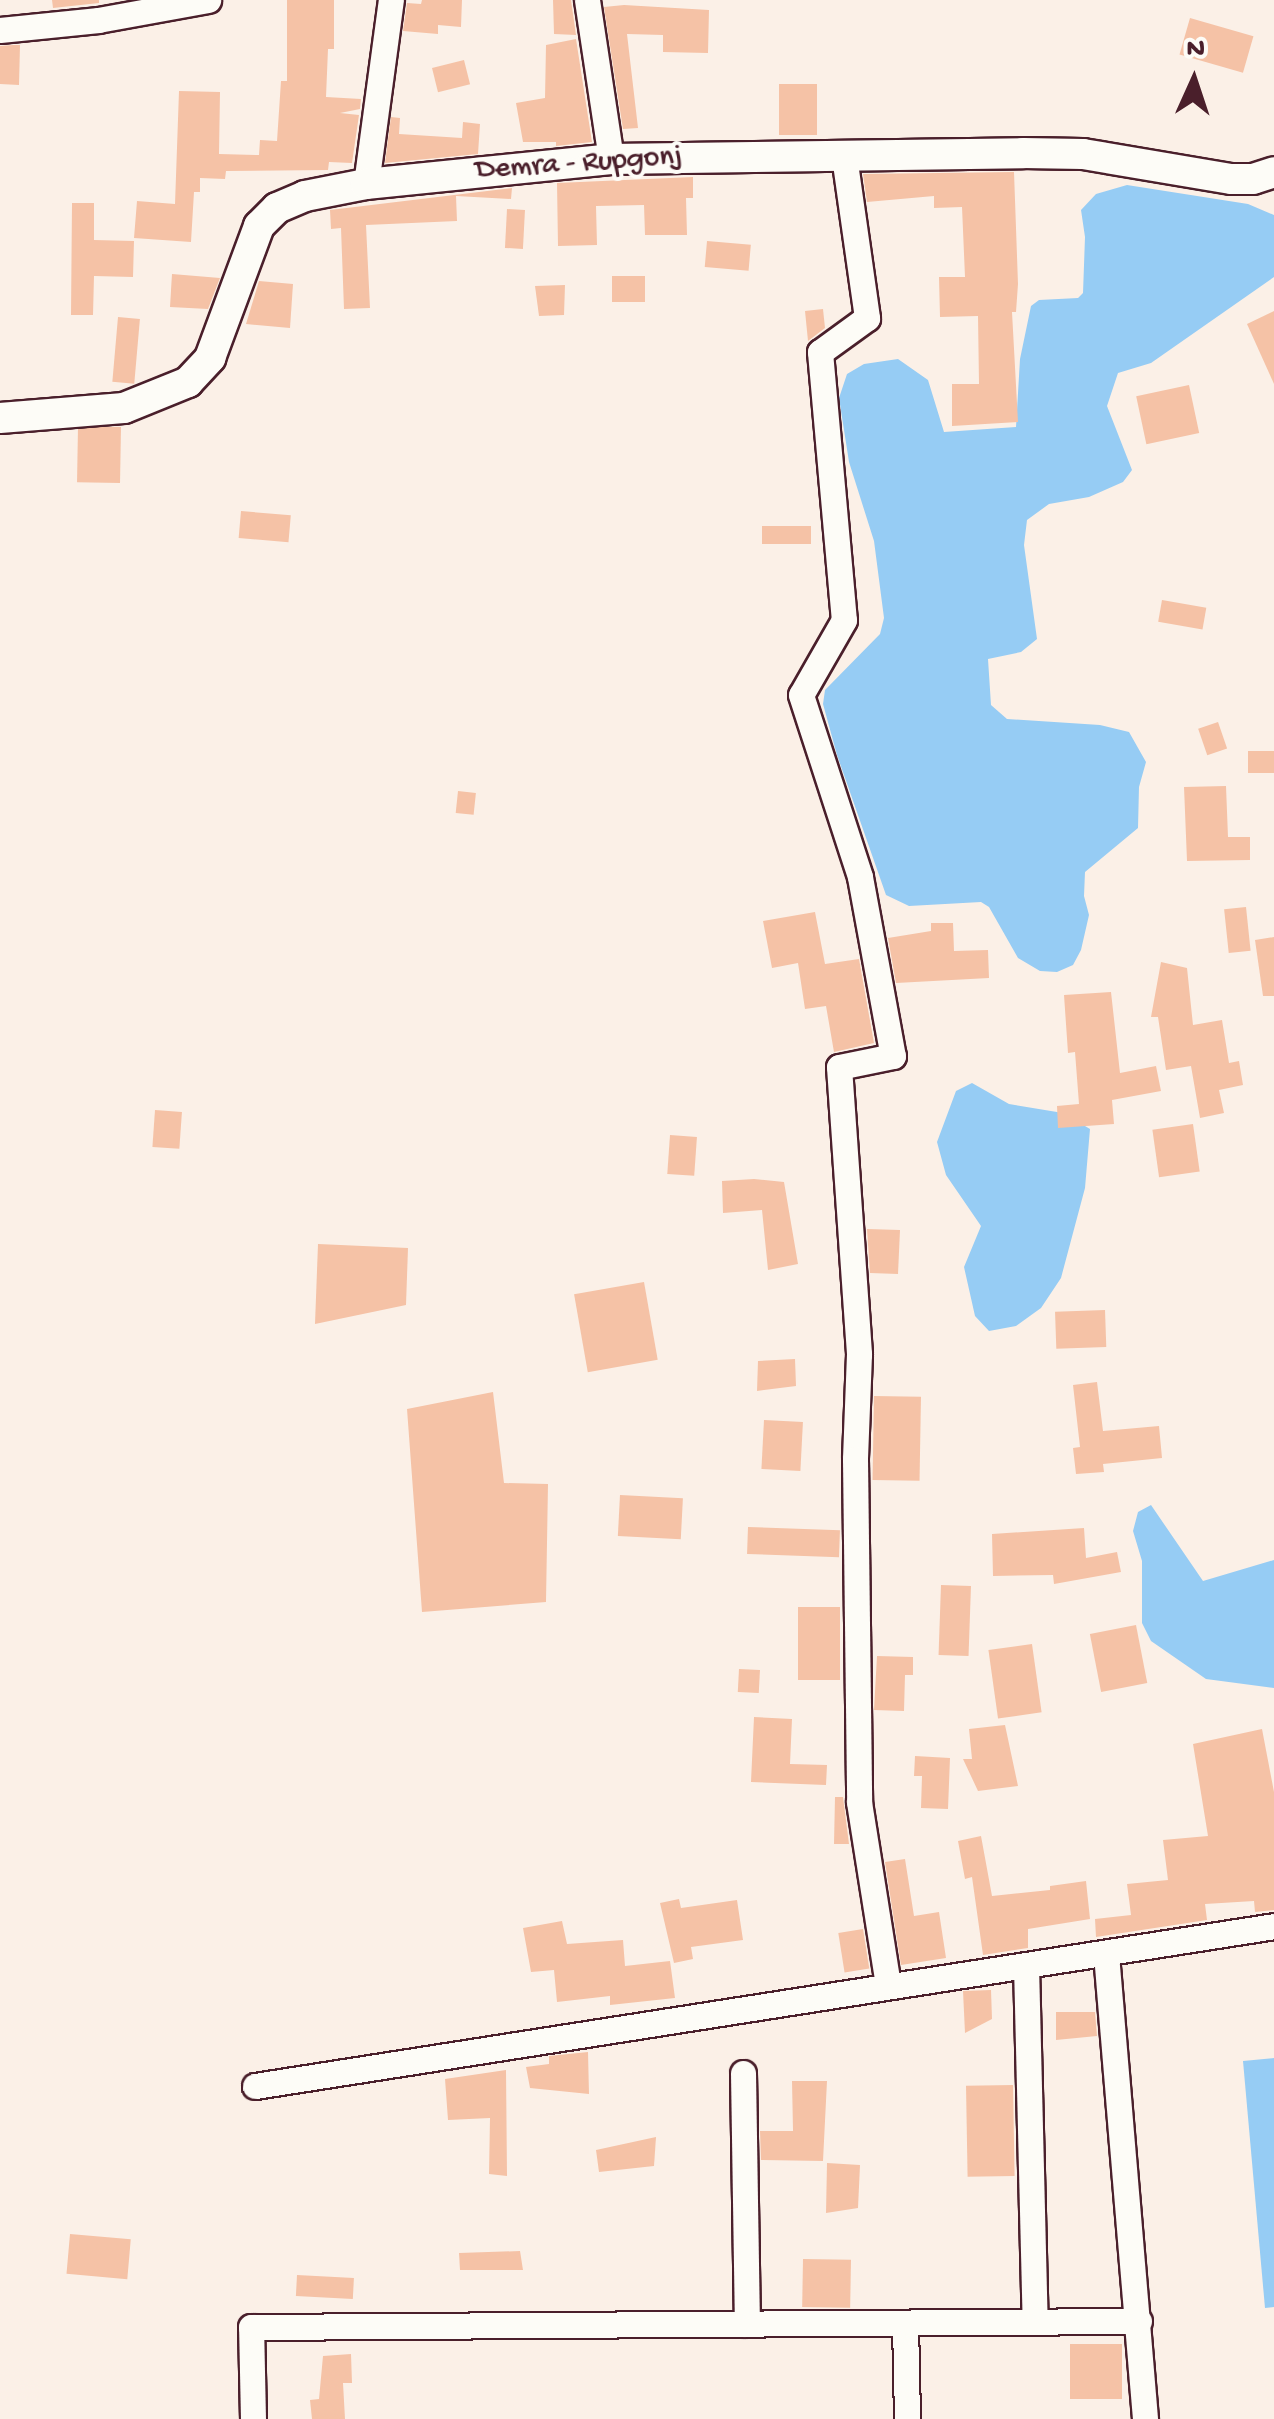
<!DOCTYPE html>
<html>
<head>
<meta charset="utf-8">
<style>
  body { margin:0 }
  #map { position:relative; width:1274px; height:2419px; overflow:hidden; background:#fbf0e7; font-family:"Gochi Hand",sans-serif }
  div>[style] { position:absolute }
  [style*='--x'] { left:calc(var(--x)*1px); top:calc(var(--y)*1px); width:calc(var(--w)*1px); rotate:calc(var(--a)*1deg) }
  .water>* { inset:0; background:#96ccf4 }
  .building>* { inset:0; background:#f5c2a6; transform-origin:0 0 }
  .roads { filter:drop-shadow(2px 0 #4a1f2b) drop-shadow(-2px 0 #4a1f2b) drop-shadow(0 2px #4a1f2b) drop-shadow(0 -2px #4a1f2b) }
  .minor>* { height:25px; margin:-12.5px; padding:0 12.5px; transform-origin:12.5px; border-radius:12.5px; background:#fdfcf7 }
  .tertiary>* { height:30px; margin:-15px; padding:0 15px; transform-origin:15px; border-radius:15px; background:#fdfcf7 }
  span { translate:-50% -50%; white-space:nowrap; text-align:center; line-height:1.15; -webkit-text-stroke:8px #fdfcf7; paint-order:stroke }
  .street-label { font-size:30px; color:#4a1f2b }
  .north { position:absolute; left:1144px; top:30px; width:100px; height:100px; -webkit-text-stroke:8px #fdfcf7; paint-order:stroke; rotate:3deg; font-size:28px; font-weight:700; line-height:40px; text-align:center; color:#4a1f2b }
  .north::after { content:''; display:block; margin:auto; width:35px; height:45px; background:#4a1f2b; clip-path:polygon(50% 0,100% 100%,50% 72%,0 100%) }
</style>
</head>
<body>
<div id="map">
  <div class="water">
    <i style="clip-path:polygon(1127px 185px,1248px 204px,1274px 215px,1274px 277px,1151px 363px,1118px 373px,1107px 406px,1132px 470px,1123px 482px,1089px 497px,1049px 504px,1027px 520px,1024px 545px,1037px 639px,1021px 652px,988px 659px,991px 705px,1007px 719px,1100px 725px,1129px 732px,1146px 762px,1139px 787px,1138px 828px,1085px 872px,1084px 896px,1089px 915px,1081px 950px,1073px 965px,1057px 972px,1040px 971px,1018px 958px,989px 907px,981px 902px,909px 906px,886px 895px,837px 755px,823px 704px,825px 690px,880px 634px,884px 618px,874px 541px,849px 462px,839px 398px,847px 374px,864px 364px,898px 359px,928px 380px,944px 432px,1016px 427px,1020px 359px,1031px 306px,1039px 300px,1078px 298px,1083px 293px,1085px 237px,1081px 210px,1096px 194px)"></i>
    <i style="clip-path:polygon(972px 1083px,1009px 1104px,1063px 1113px,1090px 1129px,1085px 1188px,1061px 1278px,1041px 1308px,1016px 1326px,989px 1331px,975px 1316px,964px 1267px,981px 1226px,946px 1175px,937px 1142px,956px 1091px)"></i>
    <i style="clip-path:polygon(1151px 1505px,1203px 1581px,1274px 1560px,1274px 1688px,1206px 1679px,1151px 1641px,1142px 1623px,1142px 1561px,1133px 1531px,1138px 1512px)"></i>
    <i style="clip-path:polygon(1274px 2058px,1274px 2307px,1265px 2308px,1243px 2061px)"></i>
  </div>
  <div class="building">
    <i style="clip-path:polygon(52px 0,99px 0,99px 3px,53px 8px)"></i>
    <i style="clip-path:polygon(287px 0,334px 0,334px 49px,328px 49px,326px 97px,361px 99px,360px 109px,340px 113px,359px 115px,352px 163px,329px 162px,328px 170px,226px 171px,225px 179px,200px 178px,200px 192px,194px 192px,191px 242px,134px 238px,137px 201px,175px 204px,179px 91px,220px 92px,219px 154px,259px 155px,260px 140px,277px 141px,281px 81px,287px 81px)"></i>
    <i style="clip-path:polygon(422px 0,462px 0,461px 27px,438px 25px,438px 34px,403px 31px,407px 3px,421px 4px)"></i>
    <i style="clip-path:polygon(553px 0,571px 0,576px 35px,554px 34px)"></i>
    <i style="clip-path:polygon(624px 5px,709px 10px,708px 53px,663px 52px,663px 35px,627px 34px,638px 128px,623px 129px,604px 7px)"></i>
    <i style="left:1190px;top:18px;width:66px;height:38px;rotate:16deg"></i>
    <i style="clip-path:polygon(576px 39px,592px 142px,556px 146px,556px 142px,523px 142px,516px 103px,545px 98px,546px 45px)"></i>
    <i style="clip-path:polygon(13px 45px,20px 45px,19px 85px,0 84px,0 46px)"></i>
    <i style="left:464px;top:60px;width:25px;height:33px;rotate:76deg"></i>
    <i style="left:779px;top:84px;width:38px;height:51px"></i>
    <i style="clip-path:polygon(391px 117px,400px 118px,399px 134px,462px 138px,463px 122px,480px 124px,478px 154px,385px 163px)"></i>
    <i style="clip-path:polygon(1014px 172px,1018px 284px,1016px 312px,1012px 312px,1018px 422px,952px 426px,952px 384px,979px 384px,978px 316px,940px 317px,939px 277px,965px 277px,962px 207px,934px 208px,934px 196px,867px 202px,863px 174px)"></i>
    <i style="clip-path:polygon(693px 177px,693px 198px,686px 198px,687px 235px,645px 235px,644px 205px,596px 206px,597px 245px,558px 246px,557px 183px)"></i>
    <i style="clip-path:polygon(512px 188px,511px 199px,456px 196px,457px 221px,366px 225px,370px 308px,344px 309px,341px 228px,331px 229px,330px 210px)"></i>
    <i style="clip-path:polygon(72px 203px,94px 203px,94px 240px,134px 241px,133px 277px,94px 276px,93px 315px,71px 315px)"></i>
    <i style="left:507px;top:209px;width:18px;height:39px;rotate:3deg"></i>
    <i style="left:707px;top:241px;width:44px;height:26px;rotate:5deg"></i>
    <i style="clip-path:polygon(172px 274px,220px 278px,208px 309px,170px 307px)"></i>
    <i style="left:612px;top:276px;width:33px;height:26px"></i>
    <i style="clip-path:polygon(259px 281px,293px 284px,290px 328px,246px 324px)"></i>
    <i style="clip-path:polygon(565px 285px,564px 315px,539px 316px,535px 286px)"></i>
    <i style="clip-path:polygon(823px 309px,825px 328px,808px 341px,805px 311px)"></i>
    <i style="clip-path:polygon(1274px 311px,1274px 384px,1247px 324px)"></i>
    <i style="left:118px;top:317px;width:22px;height:65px;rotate:5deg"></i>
    <i style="left:1189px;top:385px;width:49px;height:54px;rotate:78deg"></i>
    <i style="left:121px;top:427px;width:56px;height:43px;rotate:91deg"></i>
    <i style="left:241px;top:511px;width:50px;height:27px;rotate:5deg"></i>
    <i style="left:811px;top:526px;width:18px;height:49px;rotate:90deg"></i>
    <i style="left:1162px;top:600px;width:45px;height:22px;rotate:10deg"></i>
    <i style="left:1218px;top:722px;width:28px;height:21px;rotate:71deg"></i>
    <i style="left:1274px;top:751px;width:22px;height:26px;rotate:90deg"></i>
    <i style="clip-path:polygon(1226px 786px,1228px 837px,1250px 837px,1250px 860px,1187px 861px,1184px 787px)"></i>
    <i style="left:458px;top:791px;width:18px;height:22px;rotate:6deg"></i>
    <i style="left:1246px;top:907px;width:44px;height:22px;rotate:84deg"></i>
    <i style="clip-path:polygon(815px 912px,825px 964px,859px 959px,874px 1043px,834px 1052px,826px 1006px,805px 1009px,798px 963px,772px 968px,763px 921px)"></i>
    <i style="clip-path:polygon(931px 923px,953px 923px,954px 951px,988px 950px,989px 978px,896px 983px,888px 938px,931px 931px)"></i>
    <i style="clip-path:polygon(1274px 937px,1274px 996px,1263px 996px,1255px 940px)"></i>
    <i style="clip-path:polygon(1161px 962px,1187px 968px,1193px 1025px,1222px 1020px,1229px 1063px,1239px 1061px,1243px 1085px,1219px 1090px,1224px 1113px,1200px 1118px,1191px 1066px,1166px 1070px,1158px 1017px,1151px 1017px)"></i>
    <i style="clip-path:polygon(1111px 992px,1120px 1073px,1156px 1066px,1161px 1091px,1112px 1100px,1114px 1124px,1058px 1128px,1057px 1106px,1079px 1104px,1075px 1052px,1068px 1053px,1064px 995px)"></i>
    <i style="left:155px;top:1110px;width:27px;height:37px;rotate:4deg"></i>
    <i style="left:1193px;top:1124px;width:48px;height:41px;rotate:82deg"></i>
    <i style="left:670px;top:1135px;width:27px;height:39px;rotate:4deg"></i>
    <i style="clip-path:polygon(754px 1179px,784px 1182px,798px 1264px,768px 1270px,762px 1210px,723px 1213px,722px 1181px)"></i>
    <i style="clip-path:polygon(867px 1229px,900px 1230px,898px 1274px,870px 1273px)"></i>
    <i style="clip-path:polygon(318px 1244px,408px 1248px,406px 1305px,315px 1324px)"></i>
    <i style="left:644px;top:1282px;width:79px;height:71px;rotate:80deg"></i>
    <i style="left:1105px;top:1310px;width:37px;height:50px;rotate:88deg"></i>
    <i style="clip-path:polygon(795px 1359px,796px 1386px,757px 1391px,758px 1361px)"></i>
    <i style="clip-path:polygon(1097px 1382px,1103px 1431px,1159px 1426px,1162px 1458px,1103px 1464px,1104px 1472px,1076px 1474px,1073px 1448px,1080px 1447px,1073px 1385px)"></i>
    <i style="clip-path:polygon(493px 1392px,504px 1483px,548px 1484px,546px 1602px,422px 1612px,407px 1409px)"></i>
    <i style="left:874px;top:1396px;width:47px;height:84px;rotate:1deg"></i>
    <i style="left:764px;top:1420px;width:39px;height:49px;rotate:3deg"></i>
    <i style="left:620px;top:1495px;width:63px;height:41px;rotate:3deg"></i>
    <i style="left:748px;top:1527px;width:92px;height:27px;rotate:2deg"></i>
    <i style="clip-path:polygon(1084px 1528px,1086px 1558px,1117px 1552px,1121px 1572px,1054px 1584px,1053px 1575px,993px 1576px,992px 1534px)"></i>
    <i style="left:941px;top:1585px;width:30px;height:70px;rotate:2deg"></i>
    <i style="left:798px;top:1607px;width:42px;height:73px"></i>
    <i style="left:1136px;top:1625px;width:59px;height:47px;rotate:79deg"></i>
    <i style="left:1032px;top:1644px;width:69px;height:44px;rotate:82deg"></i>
    <i style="clip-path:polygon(877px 1656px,913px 1657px,913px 1675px,905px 1675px,904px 1711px,874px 1710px)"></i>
    <i style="left:739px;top:1669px;width:21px;height:23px;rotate:3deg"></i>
    <i style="clip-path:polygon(754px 1717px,792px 1719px,790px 1764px,827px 1765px,826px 1785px,751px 1782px)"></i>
    <i style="clip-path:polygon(1005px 1725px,1018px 1786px,978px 1791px,963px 1759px,972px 1759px,969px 1729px)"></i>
    <i style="clip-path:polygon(1262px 1729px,1274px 1792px,1274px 1910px,1255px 1912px,1254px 1901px,1205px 1904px,1207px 1920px,1096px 1937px,1095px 1919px,1131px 1915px,1127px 1884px,1168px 1880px,1163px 1840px,1208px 1836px,1193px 1744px)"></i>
    <i style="clip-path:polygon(915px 1756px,950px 1758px,948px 1809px,921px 1808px,922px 1776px,914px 1776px)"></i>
    <i style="clip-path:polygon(835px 1797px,843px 1797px,849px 1844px,834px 1844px)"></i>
    <i style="clip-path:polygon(981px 1836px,992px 1896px,1050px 1890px,1050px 1886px,1086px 1881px,1090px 1919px,1028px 1929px,1028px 1948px,983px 1955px,972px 1877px,965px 1879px,958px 1841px)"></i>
    <i style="clip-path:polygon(905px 1859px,914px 1916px,939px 1912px,946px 1958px,901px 1965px,885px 1862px)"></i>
    <i style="clip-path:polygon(679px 1899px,681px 1908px,737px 1900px,743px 1940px,691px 1947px,693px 1959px,674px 1963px,660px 1903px)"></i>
    <i style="clip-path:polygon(562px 1921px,567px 1944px,623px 1940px,625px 1966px,670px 1961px,675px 1998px,610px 2005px,610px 1996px,557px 2002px,554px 1970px,531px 1972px,523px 1928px)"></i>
    <i style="left:863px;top:1929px;width:40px;height:25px;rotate:81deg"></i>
    <i style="clip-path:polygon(991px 1990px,992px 2019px,965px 2033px,963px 1991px)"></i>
    <i style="clip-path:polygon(1056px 2012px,1095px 2012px,1097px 2036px,1056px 2040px)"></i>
    <i style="clip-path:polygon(588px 2052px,589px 2094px,530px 2088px,526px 2067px,549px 2064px,549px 2056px)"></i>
    <i style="clip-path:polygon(506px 2070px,507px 2176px,489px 2174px,490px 2118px,448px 2120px,445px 2079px)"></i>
    <i style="clip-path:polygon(792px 2081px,827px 2081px,823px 2161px,761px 2160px,760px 2131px,793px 2131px)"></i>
    <i style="left:1013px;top:2085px;width:91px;height:47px;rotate:89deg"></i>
    <i style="clip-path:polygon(656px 2137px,654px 2166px,599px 2172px,596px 2150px)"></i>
    <i style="clip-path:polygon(827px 2163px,860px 2165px,858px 2208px,826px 2213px)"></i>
    <i style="left:70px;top:2234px;width:61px;height:40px;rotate:5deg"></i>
    <i style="clip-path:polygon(520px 2251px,523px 2270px,460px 2270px,459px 2253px)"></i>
    <i style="left:803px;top:2259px;width:48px;height:48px;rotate:1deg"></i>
    <i style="left:297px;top:2275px;width:57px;height:21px;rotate:3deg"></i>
    <i style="left:1070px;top:2344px;width:52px;height:55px"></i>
    <i style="clip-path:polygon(351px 2354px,352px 2383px,343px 2383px,345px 2419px,312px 2419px,310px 2400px,319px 2399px,323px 2356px)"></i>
  </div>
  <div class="roads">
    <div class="minor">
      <i style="--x:587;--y:0;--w:161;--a:81.4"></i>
      <i style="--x:0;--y:30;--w:99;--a:-5.8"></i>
      <i style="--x:98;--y:20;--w:112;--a:-10.3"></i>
      <i style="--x:844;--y:156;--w:164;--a:81.9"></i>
      <i style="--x:867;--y:318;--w:58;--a:144.1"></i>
      <i style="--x:820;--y:352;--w:269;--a:84.9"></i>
      <i style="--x:844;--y:620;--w:86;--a:119.8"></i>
      <i style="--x:801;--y:695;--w:191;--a:72"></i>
      <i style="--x:860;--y:877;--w:182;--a:79.6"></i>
      <i style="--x:893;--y:1056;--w:55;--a:168.5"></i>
      <i style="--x:839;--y:1067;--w:288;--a:86"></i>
      <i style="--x:859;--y:1354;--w:105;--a:92.2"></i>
      <i style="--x:855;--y:1459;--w:343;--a:89.3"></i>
      <i style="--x:859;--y:1802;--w:185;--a:81"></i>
      <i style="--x:366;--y:184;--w:186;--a:-82.3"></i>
      <i style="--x:1106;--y:1954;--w:467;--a:85.2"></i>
      <i style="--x:1026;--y:1965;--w:357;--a:88.6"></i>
      <i style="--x:743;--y:2073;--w:251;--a:89.1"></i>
      <i style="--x:255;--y:2086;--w:1031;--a:-8.92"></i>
      <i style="--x:905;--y:2323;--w:96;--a:88.8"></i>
      <i style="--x:253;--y:2419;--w:92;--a:-91.2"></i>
      <i style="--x:251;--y:2327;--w:888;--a:-0.39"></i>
    </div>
    <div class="tertiary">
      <i style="--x:0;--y:418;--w:124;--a:-4.6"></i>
      <i style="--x:124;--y:408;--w:69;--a:-22.1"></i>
      <i style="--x:188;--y:382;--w:33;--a:-47"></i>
      <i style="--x:210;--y:358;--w:141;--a:-69.6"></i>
      <i style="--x:259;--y:226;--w:25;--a:-45"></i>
      <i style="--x:277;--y:208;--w:30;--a:-23"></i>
      <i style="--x:305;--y:196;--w:62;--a:-11.1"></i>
      <i style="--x:366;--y:184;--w:246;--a:-5.8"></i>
      <i style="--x:611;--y:159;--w:412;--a:-0.8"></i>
      <i style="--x:1023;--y:153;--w:60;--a:1"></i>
      <i style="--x:1083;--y:154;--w:150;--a:9.6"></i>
      <i style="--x:1231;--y:179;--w:22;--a:0"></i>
      <i style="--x:1253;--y:179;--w:22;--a:-18"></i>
    </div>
  </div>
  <div class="street-label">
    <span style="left:579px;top:165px;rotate:-4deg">Demra - Rupgonj</span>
  </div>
  <div class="north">N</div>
</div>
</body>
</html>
